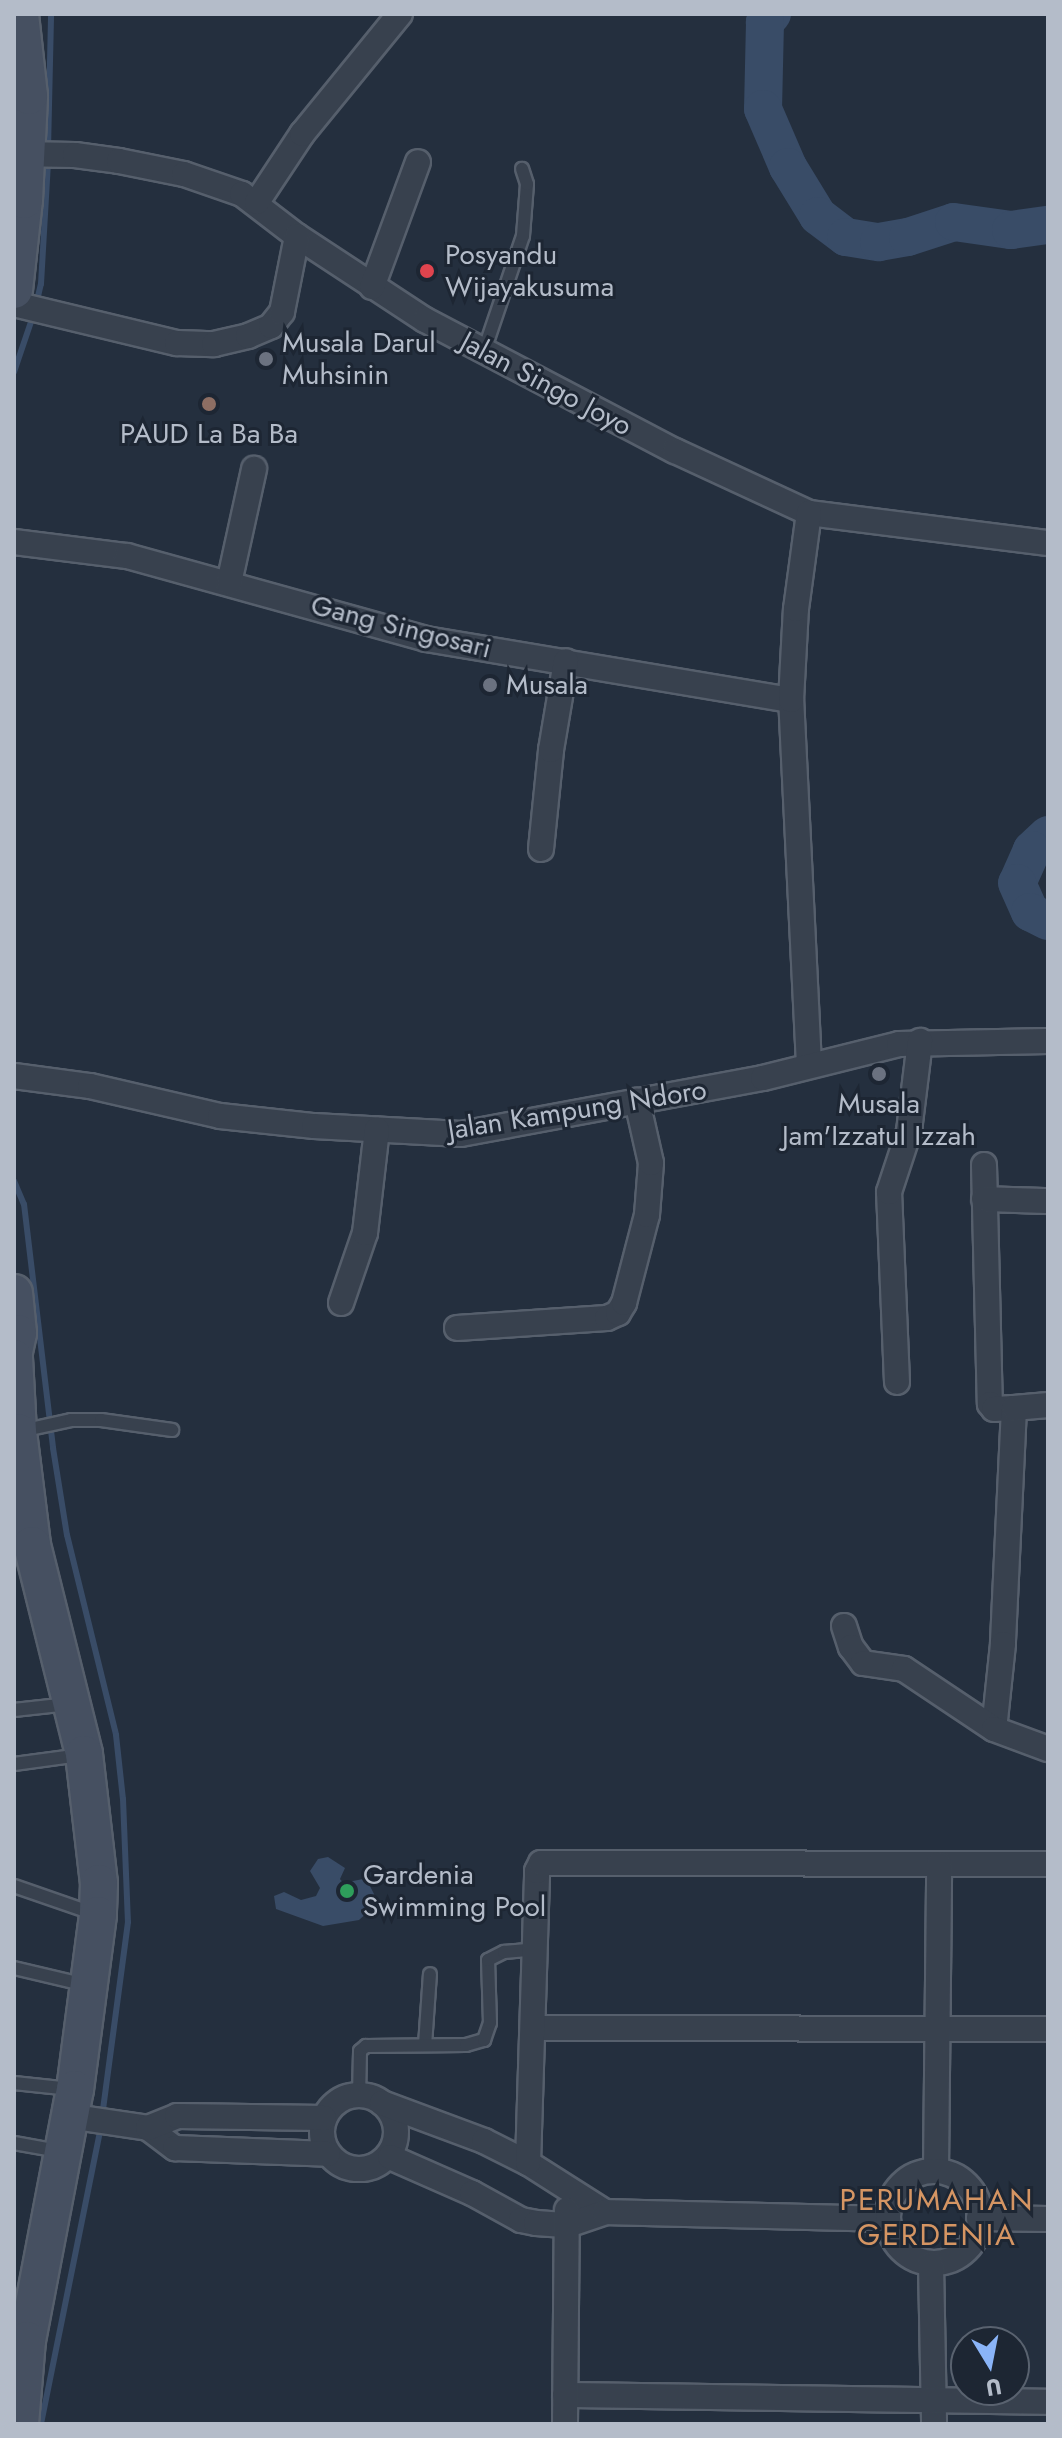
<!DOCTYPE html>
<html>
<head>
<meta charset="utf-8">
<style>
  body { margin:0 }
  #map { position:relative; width:1062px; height:2438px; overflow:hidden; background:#242f3e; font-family:Jost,sans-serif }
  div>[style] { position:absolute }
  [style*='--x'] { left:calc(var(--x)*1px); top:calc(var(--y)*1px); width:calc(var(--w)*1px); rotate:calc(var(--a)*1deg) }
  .water>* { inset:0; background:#394c67 }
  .stream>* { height:6px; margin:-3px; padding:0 3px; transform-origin:3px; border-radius:3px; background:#394c67 }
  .river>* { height:38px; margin:-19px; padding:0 19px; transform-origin:19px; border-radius:19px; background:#394c67 }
  .roads { filter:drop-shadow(2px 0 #565f6c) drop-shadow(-2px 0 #565f6c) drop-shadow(0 2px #565f6c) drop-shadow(0 -2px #565f6c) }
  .service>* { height:12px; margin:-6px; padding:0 6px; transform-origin:6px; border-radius:6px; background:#38414e }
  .minor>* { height:24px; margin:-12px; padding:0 12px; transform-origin:12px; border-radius:12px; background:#38414e }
  .minor>.ring { margin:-12px; padding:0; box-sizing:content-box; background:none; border:24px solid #38414e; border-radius:50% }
  .secondary>* { height:36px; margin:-18px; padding:0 18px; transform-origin:18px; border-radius:18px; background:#465061 }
  .dots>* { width:22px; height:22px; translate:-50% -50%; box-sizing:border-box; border:4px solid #1d2633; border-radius:50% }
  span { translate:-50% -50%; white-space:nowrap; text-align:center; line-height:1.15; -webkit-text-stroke:6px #1d2633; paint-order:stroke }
  .poi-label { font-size:28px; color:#b4bcc9 }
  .left { translate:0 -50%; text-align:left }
  .street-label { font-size:28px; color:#b4bcc9 }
  .neighbourhood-label { font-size:30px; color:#d59563; letter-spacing:2px }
  .frame { position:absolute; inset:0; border:16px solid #b4bcc9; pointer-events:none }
  .north { position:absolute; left:950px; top:2326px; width:80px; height:80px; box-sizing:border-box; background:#1d2633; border:2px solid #59626f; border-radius:50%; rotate:170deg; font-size:22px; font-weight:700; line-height:32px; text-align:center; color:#b4bcc9 }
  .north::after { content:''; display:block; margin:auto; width:28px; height:36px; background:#8ab4f8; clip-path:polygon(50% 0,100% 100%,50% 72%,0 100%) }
</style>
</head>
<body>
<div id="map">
  <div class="water">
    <i style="clip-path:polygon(328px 1857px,345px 1868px,340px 1879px,343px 1883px,363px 1879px,370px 1886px,376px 1898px,368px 1912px,359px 1920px,323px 1926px,276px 1909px,274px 1896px,284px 1892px,301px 1900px,316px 1896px,320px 1888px,310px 1871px,318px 1859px)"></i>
  </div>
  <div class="stream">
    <i style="--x:48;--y:150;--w:136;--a:-88.7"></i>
    <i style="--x:36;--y:305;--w:22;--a:-77"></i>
    <i style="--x:41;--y:284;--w:122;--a:-86.7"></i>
    <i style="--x:14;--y:372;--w:59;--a:-71.3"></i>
    <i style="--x:14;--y:1181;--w:25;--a:67"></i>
    <i style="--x:24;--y:1204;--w:246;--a:83.2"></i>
    <i style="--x:53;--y:1448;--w:88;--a:80.9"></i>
    <i style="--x:67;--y:1535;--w:206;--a:76.2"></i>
    <i style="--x:116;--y:1735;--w:64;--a:83.8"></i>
    <i style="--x:123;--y:1799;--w:123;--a:87.7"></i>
    <i style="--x:128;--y:1922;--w:196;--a:97.6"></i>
    <i style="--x:41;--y:2424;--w:303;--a:-78.6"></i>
  </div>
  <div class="river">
    <i style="--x:772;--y:14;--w:11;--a:131"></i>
    <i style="--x:765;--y:22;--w:87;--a:91.3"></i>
    <i style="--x:763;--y:109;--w:63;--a:66.7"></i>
    <i style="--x:788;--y:167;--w:57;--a:58.5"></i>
    <i style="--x:818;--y:216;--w:35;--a:37"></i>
    <i style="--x:846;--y:237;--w:33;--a:9"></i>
    <i style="--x:879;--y:242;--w:29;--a:-10"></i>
    <i style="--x:908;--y:237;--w:48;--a:-18.1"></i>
    <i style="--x:954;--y:222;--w:58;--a:8"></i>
    <i style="--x:1011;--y:230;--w:37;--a:-8"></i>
    <i style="--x:1048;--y:835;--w:22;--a:137"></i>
    <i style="--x:1032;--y:850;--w:36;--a:114"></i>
    <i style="--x:1017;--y:883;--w:32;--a:66"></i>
    <i style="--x:1030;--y:912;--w:20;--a:27"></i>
  </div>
  <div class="roads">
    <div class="service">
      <i style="--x:484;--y:351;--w:121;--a:-71.3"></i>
      <i style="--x:523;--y:236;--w:52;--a:-85.6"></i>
      <i style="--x:527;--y:184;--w:16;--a:-108"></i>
      <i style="--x:21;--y:1431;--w:51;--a:-12.4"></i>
      <i style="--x:71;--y:1420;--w:30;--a:0"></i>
      <i style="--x:101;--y:1420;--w:72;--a:8"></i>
      <i style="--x:14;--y:1710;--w:55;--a:-6.2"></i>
      <i style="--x:14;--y:1764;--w:68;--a:-7.7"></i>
      <i style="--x:14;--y:1886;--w:86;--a:19.1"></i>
      <i style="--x:14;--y:1968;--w:74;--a:13.3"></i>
      <i style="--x:425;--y:2045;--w:71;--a:-86"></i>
      <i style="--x:14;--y:2083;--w:57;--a:6"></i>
      <i style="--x:359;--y:2096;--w:45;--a:-88.7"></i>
      <i style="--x:360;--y:2051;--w:8;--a:-40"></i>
      <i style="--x:366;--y:2046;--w:100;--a:-0.6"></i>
      <i style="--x:466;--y:2045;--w:19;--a:-16"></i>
      <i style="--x:484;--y:2040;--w:18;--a:-71"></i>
      <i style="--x:490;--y:2023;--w:63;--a:-91.8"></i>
      <i style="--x:488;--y:1960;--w:18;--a:-27"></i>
      <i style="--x:504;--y:1952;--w:32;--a:-5"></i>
      <i style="--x:14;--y:2143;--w:46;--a:10.1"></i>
    </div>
    <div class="minor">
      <i style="--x:14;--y:154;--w:61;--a:0.9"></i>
      <i style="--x:75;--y:155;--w:44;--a:7.8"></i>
      <i style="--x:119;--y:161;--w:66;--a:11.3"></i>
      <i style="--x:184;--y:174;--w:61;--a:19"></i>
      <i style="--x:242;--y:194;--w:69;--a:37.4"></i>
      <i style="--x:297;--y:236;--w:153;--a:33.3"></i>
      <i style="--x:425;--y:320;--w:282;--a:27.7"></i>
      <i style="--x:675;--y:451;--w:148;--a:24.8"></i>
      <i style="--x:809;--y:513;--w:241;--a:7.2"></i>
      <i style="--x:257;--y:202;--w:82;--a:-56.5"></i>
      <i style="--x:302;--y:134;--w:155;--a:-50.8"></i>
      <i style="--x:372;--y:287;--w:133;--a:-69.8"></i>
      <i style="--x:14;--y:304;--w:168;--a:13.5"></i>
      <i style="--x:177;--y:343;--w:37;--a:2"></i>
      <i style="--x:214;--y:344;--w:35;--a:-13"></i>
      <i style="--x:248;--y:336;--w:25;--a:-23"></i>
      <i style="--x:271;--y:326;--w:18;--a:-52"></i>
      <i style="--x:282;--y:312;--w:77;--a:-78.8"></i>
      <i style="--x:14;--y:542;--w:114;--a:7.1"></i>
      <i style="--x:127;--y:556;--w:310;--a:15.5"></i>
      <i style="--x:426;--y:639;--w:370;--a:9.5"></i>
      <i style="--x:229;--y:583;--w:117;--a:-77.6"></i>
      <i style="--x:541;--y:849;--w:100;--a:-84.2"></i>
      <i style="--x:551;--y:750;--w:90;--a:-80.4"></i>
      <i style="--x:809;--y:1065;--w:365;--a:-92.8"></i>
      <i style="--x:791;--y:700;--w:91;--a:-86.9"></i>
      <i style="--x:796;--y:609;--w:97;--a:-82.3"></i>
      <i style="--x:14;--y:1076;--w:77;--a:7.5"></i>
      <i style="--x:90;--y:1086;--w:133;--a:13"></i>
      <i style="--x:220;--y:1116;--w:95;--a:6.1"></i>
      <i style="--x:314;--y:1126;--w:147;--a:3.1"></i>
      <i style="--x:461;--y:1134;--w:307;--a:-10.5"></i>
      <i style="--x:763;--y:1078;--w:140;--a:-14"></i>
      <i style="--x:899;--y:1044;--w:149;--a:-1.2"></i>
      <i style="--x:984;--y:1165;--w:239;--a:88.6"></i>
      <i style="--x:990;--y:1404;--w:6;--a:51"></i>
      <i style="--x:994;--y:1409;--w:20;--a:-3"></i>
      <i style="--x:1014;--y:1408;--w:236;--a:92.7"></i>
      <i style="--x:1003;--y:1644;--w:85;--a:96"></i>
      <i style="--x:984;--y:1199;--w:64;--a:1.8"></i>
      <i style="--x:341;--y:1303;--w:74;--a:-71.1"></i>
      <i style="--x:365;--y:1233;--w:104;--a:-83.4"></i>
      <i style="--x:457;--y:1328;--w:150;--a:-3.8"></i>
      <i style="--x:607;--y:1318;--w:12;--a:-24"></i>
      <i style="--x:618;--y:1313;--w:12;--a:-59"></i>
      <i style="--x:624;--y:1303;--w:91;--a:-75.4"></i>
      <i style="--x:647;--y:1215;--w:52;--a:-85.6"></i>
      <i style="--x:651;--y:1163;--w:64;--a:-102.7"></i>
      <i style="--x:897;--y:1382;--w:190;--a:-92.4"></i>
      <i style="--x:889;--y:1192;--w:64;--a:-71.8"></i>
      <i style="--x:909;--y:1131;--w:91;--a:-83"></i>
      <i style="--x:1014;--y:1408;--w:34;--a:-5"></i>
      <i style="--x:844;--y:1626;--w:22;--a:72"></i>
      <i style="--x:851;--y:1647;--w:20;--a:53"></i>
      <i style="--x:863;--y:1663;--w:41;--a:8.3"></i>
      <i style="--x:904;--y:1669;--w:108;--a:33.7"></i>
      <i style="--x:994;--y:1729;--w:58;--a:20.3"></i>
      <i style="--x:535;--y:2028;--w:513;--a:0.11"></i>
      <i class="ring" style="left:322px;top:2095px;width:50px;height:50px"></i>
      <i style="--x:382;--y:2103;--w:109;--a:20.4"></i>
      <i style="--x:484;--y:2141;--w:49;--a:26.6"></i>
      <i style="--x:528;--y:2163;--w:91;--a:32.5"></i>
      <i style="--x:68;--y:2116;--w:81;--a:8.5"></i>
      <i style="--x:148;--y:2128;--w:34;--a:37"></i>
      <i style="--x:175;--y:2148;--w:153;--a:2.2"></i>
      <i style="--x:148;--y:2128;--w:31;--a:-22"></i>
      <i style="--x:177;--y:2116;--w:147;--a:0.8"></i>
      <i style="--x:390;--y:2157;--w:90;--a:23.7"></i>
      <i style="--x:472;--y:2193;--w:56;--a:28.9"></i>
      <i style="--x:521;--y:2220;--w:15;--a:11"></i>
      <i style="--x:536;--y:2223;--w:32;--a:4"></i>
      <i style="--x:568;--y:2225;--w:39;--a:-19"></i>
      <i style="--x:605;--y:2212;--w:283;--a:1.4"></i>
      <i style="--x:528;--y:2163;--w:292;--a:-88.2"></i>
      <i style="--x:537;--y:1871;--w:9;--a:-63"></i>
      <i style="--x:541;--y:1863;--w:507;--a:0.11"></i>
      <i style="--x:936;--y:2170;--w:306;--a:-89.4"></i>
      <i class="ring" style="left:888px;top:2171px;width:68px;height:68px"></i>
      <i style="--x:979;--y:2218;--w:69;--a:0.8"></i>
      <i style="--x:931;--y:2264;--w:160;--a:88.9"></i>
      <i style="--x:565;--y:2395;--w:483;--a:0.8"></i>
      <i style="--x:565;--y:2424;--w:214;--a:-89.5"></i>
    </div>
    <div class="secondary">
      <i style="--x:14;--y:290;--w:91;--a:-83.7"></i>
      <i style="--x:24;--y:200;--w:104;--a:-87.2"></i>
      <i style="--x:29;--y:96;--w:82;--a:-96.3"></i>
      <i style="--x:14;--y:1293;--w:40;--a:84.3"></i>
      <i style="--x:18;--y:1333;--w:19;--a:102"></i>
      <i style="--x:14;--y:1358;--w:74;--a:86.9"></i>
      <i style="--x:18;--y:1432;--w:114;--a:82.9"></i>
      <i style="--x:32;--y:1545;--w:215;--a:76"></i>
      <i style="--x:84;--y:1754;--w:130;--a:83.4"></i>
      <i style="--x:99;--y:1883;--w:32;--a:92"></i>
      <i style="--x:98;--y:1915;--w:176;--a:97.5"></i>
      <i style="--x:75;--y:2089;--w:256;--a:100.8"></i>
      <i style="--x:27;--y:2340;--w:84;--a:94.8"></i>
    </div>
  </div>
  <div class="dots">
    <i style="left:427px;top:271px;background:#e0444e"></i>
    <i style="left:266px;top:359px;background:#6b7280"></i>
    <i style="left:209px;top:404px;background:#8d6e63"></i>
    <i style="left:490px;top:685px;background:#6b7280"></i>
    <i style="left:879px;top:1074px;background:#6b7280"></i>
    <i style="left:347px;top:1891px;background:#2e9e5b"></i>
  </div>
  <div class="poi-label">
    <span class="left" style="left:445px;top:271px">Posyandu<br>Wijayakusuma</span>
    <span class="left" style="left:282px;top:359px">Musala Darul<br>Muhsinin</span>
    <span style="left:209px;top:434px">PAUD La Ba Ba</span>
    <span class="left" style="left:506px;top:685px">Musala</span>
    <span style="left:879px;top:1120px">Musala<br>Jam'Izzatul Izzah</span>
    <span class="left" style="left:363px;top:1891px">Gardenia<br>Swimming Pool</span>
  </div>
  <div class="street-label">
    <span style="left:546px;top:384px;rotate:28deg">Jalan Singo Joyo</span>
    <span style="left:401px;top:627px;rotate:14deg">Gang Singosari</span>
    <span style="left:577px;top:1110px;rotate:-9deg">Jalan Kampung Ndoro</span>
  </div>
  <div class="neighbourhood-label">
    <span style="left:937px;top:2217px">PERUMAHAN<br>GERDENIA</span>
  </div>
  <div class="frame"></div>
  <div class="north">U</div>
</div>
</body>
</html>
